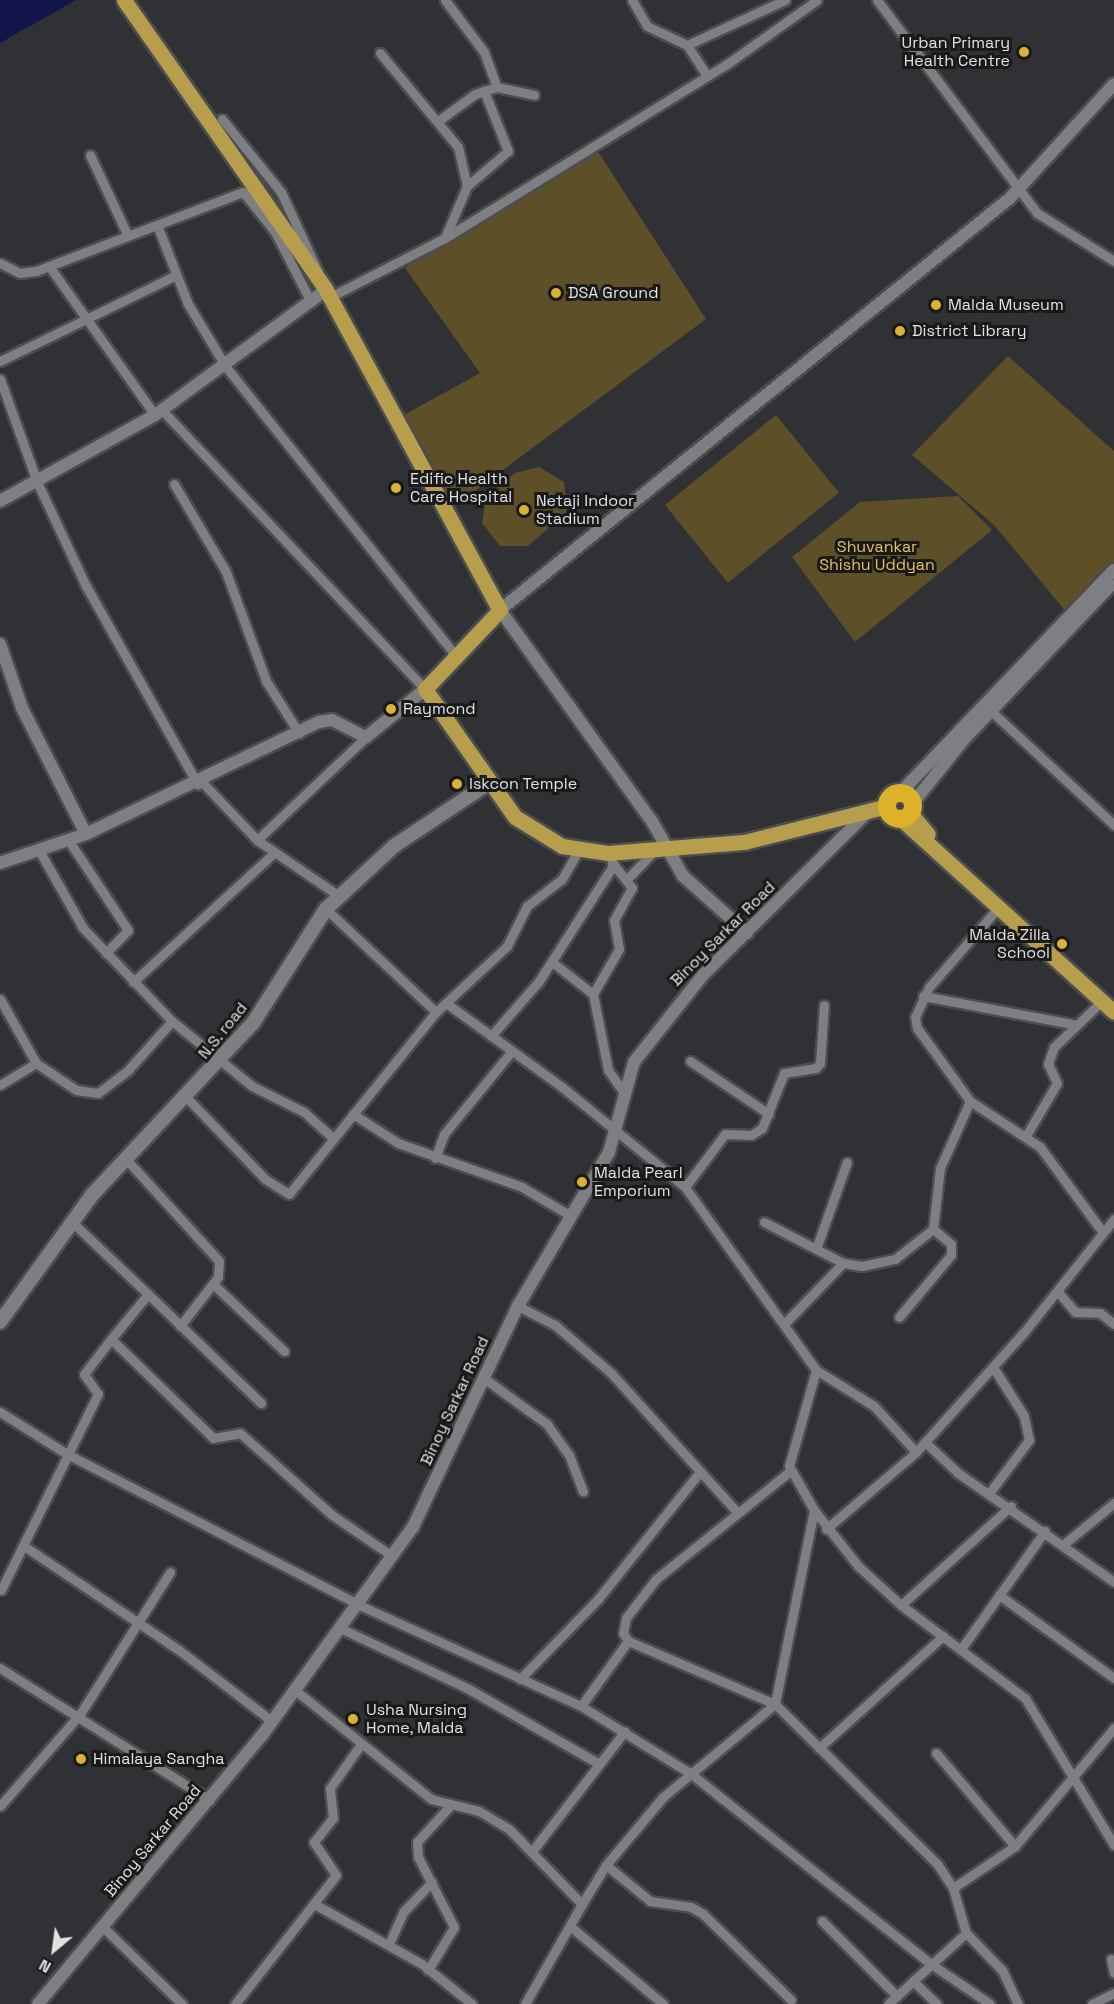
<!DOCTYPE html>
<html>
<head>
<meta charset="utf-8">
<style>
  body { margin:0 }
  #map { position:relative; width:1114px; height:2004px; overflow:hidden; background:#303134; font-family:"Space Grotesk",sans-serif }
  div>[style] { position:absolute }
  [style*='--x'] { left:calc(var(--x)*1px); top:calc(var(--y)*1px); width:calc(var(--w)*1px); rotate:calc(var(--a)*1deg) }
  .green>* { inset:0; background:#5d4f28; transform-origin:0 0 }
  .water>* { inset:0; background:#121549 }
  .roads { filter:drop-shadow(2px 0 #4c4d4f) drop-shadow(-2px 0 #4c4d4f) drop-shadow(0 2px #4c4d4f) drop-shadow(0 -2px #4c4d4f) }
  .minor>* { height:9px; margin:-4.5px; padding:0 4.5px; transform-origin:4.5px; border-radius:4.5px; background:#7e7f82 }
  .tertiary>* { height:12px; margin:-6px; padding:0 6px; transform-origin:6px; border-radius:6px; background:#7e7f82 }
  .secondary>* { height:14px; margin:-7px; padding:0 7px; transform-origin:7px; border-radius:7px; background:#7e7f82 }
  .primary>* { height:15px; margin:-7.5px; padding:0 7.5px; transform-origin:7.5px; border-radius:7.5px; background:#b79e4d }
  .motorway>* { height:18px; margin:-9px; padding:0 9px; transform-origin:9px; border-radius:9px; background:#ddb229 }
  .motorway>.ring { margin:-9px; padding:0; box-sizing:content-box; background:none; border:18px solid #ddb229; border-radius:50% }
  .dots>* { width:16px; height:16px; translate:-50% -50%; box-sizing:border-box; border:3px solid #19191a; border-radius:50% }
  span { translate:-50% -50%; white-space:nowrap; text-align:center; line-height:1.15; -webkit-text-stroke:6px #19191a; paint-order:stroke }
  .poi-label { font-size:16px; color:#e0e1e3 }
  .right { translate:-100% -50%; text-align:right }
  .left { translate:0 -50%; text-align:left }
  .park-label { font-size:16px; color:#e6c35f }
  .street-label { font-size:16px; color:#e0e1e3 }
  .north { position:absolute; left:24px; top:1920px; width:60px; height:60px; -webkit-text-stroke:4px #19191a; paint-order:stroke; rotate:209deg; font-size:16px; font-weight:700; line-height:24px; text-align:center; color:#e0e1e3 }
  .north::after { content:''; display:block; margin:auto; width:21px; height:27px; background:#e0e1e3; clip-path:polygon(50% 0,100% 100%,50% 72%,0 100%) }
</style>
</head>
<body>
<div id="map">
  <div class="green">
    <i style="clip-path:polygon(597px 150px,706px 319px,444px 514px,393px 421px,480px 373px,405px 268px)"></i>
    <i style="clip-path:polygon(1008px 356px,1114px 451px,1114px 566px,1067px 613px,994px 525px,912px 455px)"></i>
    <i style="left:776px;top:415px;width:100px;height:143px;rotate:51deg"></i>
    <i style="clip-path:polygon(539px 467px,564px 482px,567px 512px,528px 546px,500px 546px,482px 523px,486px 497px,515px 473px)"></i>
    <i style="clip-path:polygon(958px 496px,992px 530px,855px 642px,792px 557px,860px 502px)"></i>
  </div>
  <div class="water">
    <i style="clip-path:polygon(0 0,76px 0,0 43px)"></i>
  </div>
  <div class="roads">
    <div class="minor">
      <i style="--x:445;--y:0;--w:65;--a:53.1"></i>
      <i style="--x:484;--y:52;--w:37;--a:70"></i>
      <i style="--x:632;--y:0;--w:30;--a:60"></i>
      <i style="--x:647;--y:26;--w:44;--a:25.4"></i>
      <i style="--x:687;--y:45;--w:37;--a:57"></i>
      <i style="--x:877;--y:0;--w:266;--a:53.1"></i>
      <i style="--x:1037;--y:213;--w:91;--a:31.9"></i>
      <i style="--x:687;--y:45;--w:108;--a:-24.7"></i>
      <i style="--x:380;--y:53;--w:122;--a:50.3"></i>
      <i style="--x:458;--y:147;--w:40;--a:77"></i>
      <i style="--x:467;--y:186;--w:53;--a:113.2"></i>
      <i style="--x:222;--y:119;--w:94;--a:51.1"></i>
      <i style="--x:281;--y:192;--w:88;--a:65.2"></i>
      <i style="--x:438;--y:121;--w:46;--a:-36.1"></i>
      <i style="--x:475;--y:94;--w:23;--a:-18"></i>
      <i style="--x:497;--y:87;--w:38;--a:12"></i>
      <i style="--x:90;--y:155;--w:89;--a:64.9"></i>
      <i style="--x:467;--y:186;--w:54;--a:-40.5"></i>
      <i style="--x:508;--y:151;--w:65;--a:-111.8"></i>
      <i style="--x:157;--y:225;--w:85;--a:68.6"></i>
      <i style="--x:188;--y:304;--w:74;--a:58.9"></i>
      <i style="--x:226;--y:367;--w:369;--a:51.5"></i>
      <i style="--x:0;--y:263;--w:22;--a:27"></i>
      <i style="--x:20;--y:273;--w:16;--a:-7"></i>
      <i style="--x:36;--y:271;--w:222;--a:-20.9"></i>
      <i style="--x:243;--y:192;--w:51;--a:51.3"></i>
      <i style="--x:275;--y:232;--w:79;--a:62.8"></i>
      <i style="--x:49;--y:266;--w:183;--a:54.6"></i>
      <i style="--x:330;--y:297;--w:129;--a:-27.2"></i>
      <i style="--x:445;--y:238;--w:331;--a:-31.7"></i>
      <i style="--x:727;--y:64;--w:110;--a:-35.4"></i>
      <i style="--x:0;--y:361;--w:196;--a:-26"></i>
      <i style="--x:0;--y:379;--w:109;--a:70.2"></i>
      <i style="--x:37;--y:482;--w:115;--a:64.8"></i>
      <i style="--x:86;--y:586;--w:228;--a:60.6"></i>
      <i style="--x:161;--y:409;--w:385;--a:46.7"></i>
      <i style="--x:174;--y:484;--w:102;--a:59.4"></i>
      <i style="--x:226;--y:572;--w:116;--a:69.8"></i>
      <i style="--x:266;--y:681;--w:62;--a:57.6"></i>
      <i style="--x:991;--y:711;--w:168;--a:42.8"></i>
      <i style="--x:203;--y:783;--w:79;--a:46.5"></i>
      <i style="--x:257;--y:840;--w:99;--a:34.3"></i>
      <i style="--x:257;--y:840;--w:150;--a:-43.4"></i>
      <i style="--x:69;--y:841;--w:107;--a:56.5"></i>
      <i style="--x:128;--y:930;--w:32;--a:134"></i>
      <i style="--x:40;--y:852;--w:87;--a:60.5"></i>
      <i style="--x:83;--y:928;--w:129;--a:46.3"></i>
      <i style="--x:629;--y:877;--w:36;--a:-46"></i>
      <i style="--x:998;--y:908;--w:105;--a:131.1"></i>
      <i style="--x:929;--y:987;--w:33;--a:115"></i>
      <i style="--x:915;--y:1017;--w:11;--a:80"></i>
      <i style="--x:917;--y:1028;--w:90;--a:54"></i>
      <i style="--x:970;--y:1101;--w:84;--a:33.3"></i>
      <i style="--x:1040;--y:1147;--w:104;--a:53.6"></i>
      <i style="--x:326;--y:909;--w:151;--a:43.1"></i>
      <i style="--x:552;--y:962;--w:52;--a:38"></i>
      <i style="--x:593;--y:994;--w:77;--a:78.8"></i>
      <i style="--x:608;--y:1070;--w:24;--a:55"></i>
      <i style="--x:133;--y:982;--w:191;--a:-42.5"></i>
      <i style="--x:593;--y:994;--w:52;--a:-60"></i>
      <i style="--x:619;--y:949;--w:29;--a:-100"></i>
      <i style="--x:614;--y:920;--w:37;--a:-61"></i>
      <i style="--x:632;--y:888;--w:33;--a:-128"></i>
      <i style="--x:923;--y:996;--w:152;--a:10.6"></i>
      <i style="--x:0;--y:999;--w:73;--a:60.6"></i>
      <i style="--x:446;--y:1003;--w:143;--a:35.9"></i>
      <i style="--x:562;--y:1087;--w:159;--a:39.1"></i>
      <i style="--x:685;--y:1187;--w:225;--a:54.4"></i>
      <i style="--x:816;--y:1370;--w:100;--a:105.7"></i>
      <i style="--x:789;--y:1466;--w:51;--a:60.4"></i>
      <i style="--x:814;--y:1510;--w:198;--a:101.4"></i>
      <i style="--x:775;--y:1704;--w:146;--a:140.3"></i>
      <i style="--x:663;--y:1797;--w:89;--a:130"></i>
      <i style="--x:606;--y:1865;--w:46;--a:121.6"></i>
      <i style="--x:491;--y:1036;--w:73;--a:-48.9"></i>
      <i style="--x:539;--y:981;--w:139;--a:-57.3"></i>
      <i style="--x:690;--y:1061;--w:95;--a:33.9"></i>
      <i style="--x:0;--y:1085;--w:42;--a:-31.4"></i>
      <i style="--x:36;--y:1063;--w:48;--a:34"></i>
      <i style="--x:76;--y:1090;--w:22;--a:8"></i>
      <i style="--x:98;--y:1093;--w:38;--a:-37"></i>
      <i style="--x:128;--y:1070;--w:66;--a:-48.1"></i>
      <i style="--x:172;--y:1021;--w:103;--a:39.1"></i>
      <i style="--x:252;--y:1086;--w:58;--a:26.6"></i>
      <i style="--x:304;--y:1112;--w:36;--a:42"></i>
      <i style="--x:188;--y:1099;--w:111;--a:46.1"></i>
      <i style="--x:265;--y:1179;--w:28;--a:32"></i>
      <i style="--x:289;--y:1194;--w:234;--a:-51.1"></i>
      <i style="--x:436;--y:1012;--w:97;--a:-42.9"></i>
      <i style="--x:507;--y:946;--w:45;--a:-63.4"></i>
      <i style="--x:527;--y:906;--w:44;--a:-37.6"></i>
      <i style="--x:562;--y:879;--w:32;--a:-60"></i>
      <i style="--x:353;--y:1114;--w:54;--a:32.8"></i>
      <i style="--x:398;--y:1143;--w:132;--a:19.5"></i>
      <i style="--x:522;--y:1187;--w:57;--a:30.6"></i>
      <i style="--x:1027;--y:1134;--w:59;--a:-59.5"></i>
      <i style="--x:1057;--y:1083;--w:21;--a:-115"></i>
      <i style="--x:1048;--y:1064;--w:18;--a:-71"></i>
      <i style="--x:1054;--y:1047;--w:66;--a:-43.8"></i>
      <i style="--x:125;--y:1158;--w:139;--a:47.6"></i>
      <i style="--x:219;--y:1261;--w:16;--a:94"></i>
      <i style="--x:218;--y:1277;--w:62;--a:127.8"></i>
      <i style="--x:435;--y:1158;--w:26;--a:-69"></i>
      <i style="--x:444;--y:1134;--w:107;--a:-50.7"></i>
      <i style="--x:685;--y:1187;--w:66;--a:-53"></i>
      <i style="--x:725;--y:1134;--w:26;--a:2"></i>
      <i style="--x:751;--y:1135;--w:13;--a:-32"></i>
      <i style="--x:762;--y:1128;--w:59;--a:-68.2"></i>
      <i style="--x:784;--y:1073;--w:32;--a:-9"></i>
      <i style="--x:816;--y:1068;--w:6;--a:-51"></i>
      <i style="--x:820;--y:1063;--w:58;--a:-86.1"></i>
      <i style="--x:71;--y:1221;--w:106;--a:43.5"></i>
      <i style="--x:148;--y:1294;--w:58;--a:129.4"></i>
      <i style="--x:111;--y:1339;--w:142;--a:44.1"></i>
      <i style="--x:213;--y:1438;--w:27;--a:-10"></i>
      <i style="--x:240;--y:1433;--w:123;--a:41.7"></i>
      <i style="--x:332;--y:1515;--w:73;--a:34.3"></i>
      <i style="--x:764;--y:1222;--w:89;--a:27.4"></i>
      <i style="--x:843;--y:1263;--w:19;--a:9"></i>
      <i style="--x:862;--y:1266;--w:34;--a:-12"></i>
      <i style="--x:895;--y:1259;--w:48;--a:-38.3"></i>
      <i style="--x:933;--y:1229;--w:61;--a:-83.5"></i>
      <i style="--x:940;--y:1168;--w:73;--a:-65.9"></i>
      <i style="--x:816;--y:1249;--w:92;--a:-70.4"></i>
      <i style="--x:213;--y:1284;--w:98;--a:43.3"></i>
      <i style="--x:1057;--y:1291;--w:28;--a:49"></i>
      <i style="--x:1075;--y:1312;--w:25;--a:2"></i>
      <i style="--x:1100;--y:1313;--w:18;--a:38"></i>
      <i style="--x:148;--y:1294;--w:157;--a:44"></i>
      <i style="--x:518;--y:1306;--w:42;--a:27.2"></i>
      <i style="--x:555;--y:1325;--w:74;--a:40.6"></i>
      <i style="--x:611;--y:1373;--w:188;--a:47.8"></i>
      <i style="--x:899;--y:1317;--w:81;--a:-50"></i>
      <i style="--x:951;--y:1255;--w:11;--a:-90"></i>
      <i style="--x:951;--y:1244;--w:23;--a:-140"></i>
      <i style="--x:785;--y:1323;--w:83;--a:-46"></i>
      <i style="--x:816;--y:1370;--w:68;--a:31.8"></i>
      <i style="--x:874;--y:1406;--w:62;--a:47.6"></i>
      <i style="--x:485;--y:1379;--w:77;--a:36"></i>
      <i style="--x:547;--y:1424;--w:38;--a:55"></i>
      <i style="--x:569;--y:1455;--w:39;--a:69"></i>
      <i style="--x:0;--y:1412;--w:79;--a:32.1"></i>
      <i style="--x:67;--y:1454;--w:326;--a:27.3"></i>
      <i style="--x:357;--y:1604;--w:246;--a:24.5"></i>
      <i style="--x:925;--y:1442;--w:45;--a:43.2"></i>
      <i style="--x:958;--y:1473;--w:190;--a:34.9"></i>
      <i style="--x:789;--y:1472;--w:171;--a:141.2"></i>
      <i style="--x:656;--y:1579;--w:49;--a:127.6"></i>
      <i style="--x:626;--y:1618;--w:15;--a:101"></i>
      <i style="--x:623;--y:1633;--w:9;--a:58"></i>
      <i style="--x:628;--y:1641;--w:80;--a:125.9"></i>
      <i style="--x:581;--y:1706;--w:128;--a:31.6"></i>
      <i style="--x:690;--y:1773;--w:308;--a:38.4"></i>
      <i style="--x:931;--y:1964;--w:71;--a:34.1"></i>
      <i style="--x:990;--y:1492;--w:65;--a:-53.1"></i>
      <i style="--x:1029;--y:1440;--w:25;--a:-102"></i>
      <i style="--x:1024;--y:1416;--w:58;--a:-122.3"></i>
      <i style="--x:814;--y:1510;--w:71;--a:51.8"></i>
      <i style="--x:858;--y:1566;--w:58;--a:42.2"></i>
      <i style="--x:901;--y:1605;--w:155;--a:36.9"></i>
      <i style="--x:1025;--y:1698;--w:172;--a:58.8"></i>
      <i style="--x:826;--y:1529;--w:118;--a:-40.5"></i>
      <i style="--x:916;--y:1452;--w:163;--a:-48"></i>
      <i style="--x:1025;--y:1331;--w:143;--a:-51.5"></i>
      <i style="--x:1064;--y:1544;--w:65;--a:-39.4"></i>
      <i style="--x:24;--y:1546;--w:187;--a:33.9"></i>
      <i style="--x:179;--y:1650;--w:117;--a:37.4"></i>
      <i style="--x:1;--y:1590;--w:219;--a:-63.7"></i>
      <i style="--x:98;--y:1394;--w:24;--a:-125"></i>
      <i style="--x:84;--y:1374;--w:44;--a:-52.4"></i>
      <i style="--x:999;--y:1595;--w:142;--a:35.8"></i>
      <i style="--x:901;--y:1605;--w:148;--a:-42"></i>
      <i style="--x:340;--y:1628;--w:140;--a:25.3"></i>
      <i style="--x:467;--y:1688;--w:152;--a:29.9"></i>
      <i style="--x:628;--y:1641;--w:160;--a:23.2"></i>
      <i style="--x:775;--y:1704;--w:229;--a:44.6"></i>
      <i style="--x:938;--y:1865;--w:27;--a:57"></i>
      <i style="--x:953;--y:1888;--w:47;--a:73.9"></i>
      <i style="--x:966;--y:1933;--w:105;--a:137.7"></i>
      <i style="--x:961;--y:1649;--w:145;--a:-54.6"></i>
      <i style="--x:0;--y:1668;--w:248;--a:32.2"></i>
      <i style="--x:520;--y:1679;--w:112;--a:-45.7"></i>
      <i style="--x:598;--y:1599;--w:161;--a:-51.3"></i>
      <i style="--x:295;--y:1690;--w:174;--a:38.7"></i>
      <i style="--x:431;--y:1799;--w:49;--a:14"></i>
      <i style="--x:479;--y:1811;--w:35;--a:31"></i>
      <i style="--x:509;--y:1829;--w:105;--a:45.8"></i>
      <i style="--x:582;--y:1904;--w:115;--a:119.7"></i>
      <i style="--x:819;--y:1748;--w:167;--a:-42.1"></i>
      <i style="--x:936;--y:1753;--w:122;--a:49.7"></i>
      <i style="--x:0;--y:1806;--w:122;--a:-49"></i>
      <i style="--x:80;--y:1714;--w:168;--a:-57.6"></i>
      <i style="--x:533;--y:1850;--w:150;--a:-52.3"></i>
      <i style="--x:606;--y:1865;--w:57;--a:39.3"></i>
      <i style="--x:650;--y:1901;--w:41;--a:8.3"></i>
      <i style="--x:691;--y:1907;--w:14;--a:30"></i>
      <i style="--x:703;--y:1914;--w:123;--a:44.3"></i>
      <i style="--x:953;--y:1888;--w:75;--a:-34.1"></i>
      <i style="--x:1015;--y:1846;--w:154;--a:-50"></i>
      <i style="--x:316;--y:1905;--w:121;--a:29.1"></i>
      <i style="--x:422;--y:1964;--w:64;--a:38.7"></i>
      <i style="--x:822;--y:1921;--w:106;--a:45"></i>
      <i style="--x:102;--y:1926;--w:112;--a:44.3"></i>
      <i style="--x:571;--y:1927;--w:120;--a:39.9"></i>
      <i style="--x:966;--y:1933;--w:52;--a:45.8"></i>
      <i style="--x:1002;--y:1970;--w:38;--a:65"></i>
      <i style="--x:389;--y:1944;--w:36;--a:-66"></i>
      <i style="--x:404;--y:1911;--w:40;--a:-46"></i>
      <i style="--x:1111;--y:1959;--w:14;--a:78"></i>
      <i style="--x:428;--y:1970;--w:50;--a:-58.8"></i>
      <i style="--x:454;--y:1927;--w:79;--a:-117.2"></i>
      <i style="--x:418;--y:1857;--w:15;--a:-94"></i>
      <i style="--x:417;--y:1842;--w:47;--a:-47.6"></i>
      <i style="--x:913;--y:1981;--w:33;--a:44"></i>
      <i style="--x:235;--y:2004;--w:164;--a:-51.9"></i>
      <i style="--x:336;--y:1875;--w:40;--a:-124"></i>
      <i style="--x:314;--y:1842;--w:31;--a:-52"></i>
      <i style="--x:333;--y:1818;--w:30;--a:-96"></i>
      <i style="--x:330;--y:1788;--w:54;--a:-54.8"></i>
      <i style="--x:1092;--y:2004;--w:25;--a:-27"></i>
    </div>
    <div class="tertiary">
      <i style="--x:0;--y:501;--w:177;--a:-29"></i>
      <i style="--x:155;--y:415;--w:212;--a:-36.2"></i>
      <i style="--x:0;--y:644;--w:68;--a:71"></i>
      <i style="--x:22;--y:708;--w:141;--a:63.1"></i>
      <i style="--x:86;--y:834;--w:91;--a:161.4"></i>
      <i style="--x:900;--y:793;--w:309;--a:-46.2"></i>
      <i style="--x:913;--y:803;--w:83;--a:-51.3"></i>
      <i style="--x:965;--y:738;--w:211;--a:-46.3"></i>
      <i style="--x:86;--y:834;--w:259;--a:-25.7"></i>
      <i style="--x:319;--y:722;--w:13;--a:-9"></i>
      <i style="--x:332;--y:720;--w:38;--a:27"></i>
      <i style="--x:366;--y:737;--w:76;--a:-39.1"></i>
      <i style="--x:747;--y:933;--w:86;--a:-138.3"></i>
      <i style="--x:683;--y:876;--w:61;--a:-119.5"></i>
      <i style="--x:653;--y:823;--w:262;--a:-125.7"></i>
      <i style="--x:500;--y:610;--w:656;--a:-38.93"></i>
      <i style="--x:1010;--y:198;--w:154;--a:-47.6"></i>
      <i style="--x:38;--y:2004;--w:351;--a:-50.2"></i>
      <i style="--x:263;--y:1734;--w:256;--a:-54.1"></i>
      <i style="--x:413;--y:1527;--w:245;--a:-64.6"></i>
      <i style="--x:518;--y:1306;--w:179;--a:-59.4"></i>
      <i style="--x:609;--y:1152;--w:93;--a:-74.5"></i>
      <i style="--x:634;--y:1062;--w:111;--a:-51.6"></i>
      <i style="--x:703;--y:975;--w:236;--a:-44.7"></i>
    </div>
    <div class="secondary">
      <i style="--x:0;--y:1322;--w:157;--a:-54.1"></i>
      <i style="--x:92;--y:1195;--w:236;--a:-46.9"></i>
      <i style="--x:253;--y:1023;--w:135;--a:-57.4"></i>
      <i style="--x:326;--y:909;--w:93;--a:-42.8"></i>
      <i style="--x:394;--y:846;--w:114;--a:-33.6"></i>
    </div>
    <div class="primary">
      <i style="--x:124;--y:0;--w:353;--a:55.1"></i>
      <i style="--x:326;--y:290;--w:364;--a:61.5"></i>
      <i style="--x:500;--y:610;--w:109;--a:133.5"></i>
      <i style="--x:425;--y:689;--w:156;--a:54.9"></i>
      <i style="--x:515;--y:817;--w:55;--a:31.7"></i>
      <i style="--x:562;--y:846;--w:47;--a:8.7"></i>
      <i style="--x:608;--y:853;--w:136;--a:-4.6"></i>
      <i style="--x:744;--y:842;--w:147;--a:-14.1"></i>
      <i style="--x:911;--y:814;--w:26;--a:50"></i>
      <i style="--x:901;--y:819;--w:287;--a:42.2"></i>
    </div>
    <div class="motorway">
      <i class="ring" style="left:887px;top:793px;width:8px;height:8px"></i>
    </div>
  </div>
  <div class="dots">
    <i style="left:1024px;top:52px;background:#dbb233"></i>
    <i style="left:556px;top:293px;background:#dbb233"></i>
    <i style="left:936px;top:305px;background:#dbb233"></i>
    <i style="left:900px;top:331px;background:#dbb233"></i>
    <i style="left:396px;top:488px;background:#dbb233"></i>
    <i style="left:524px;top:510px;background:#dbb233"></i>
    <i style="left:391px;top:709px;background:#dbb233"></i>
    <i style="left:457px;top:784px;background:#dbb233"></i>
    <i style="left:1062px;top:944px;background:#dbb233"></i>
    <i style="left:582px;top:1182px;background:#dbb233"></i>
    <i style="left:353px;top:1719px;background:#dbb233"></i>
    <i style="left:81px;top:1759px;background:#dbb233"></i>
  </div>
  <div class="poi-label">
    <span class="right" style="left:1010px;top:52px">Urban Primary<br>Health Centre</span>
    <span class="left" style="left:568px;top:293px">DSA Ground</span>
    <span class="left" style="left:948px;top:305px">Malda Museum</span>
    <span class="left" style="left:912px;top:331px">District Library</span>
    <span class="left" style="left:410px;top:488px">Edific Health<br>Care Hospital</span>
    <span class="left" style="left:536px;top:510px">Netaji Indoor<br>Stadium</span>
    <span class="left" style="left:403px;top:709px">Raymond</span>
    <span class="left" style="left:469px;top:784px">Iskcon Temple</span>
    <span class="right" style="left:1050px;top:944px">Malda Zilla<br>School</span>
    <span class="left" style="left:594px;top:1182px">Malda Pearl<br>Emporium</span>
    <span class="left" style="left:366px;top:1719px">Usha Nursing<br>Home, Malda</span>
    <span class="left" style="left:93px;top:1759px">Himalaya Sangha</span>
  </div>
  <div class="park-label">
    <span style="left:877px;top:556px">Shuvankar<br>Shishu Uddyan</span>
  </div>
  <div class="street-label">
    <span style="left:723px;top:934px;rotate:-45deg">Binoy Sarkar Road</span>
    <span style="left:223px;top:1031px;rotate:-51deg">N.S. road</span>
    <span style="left:455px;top:1401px;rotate:-65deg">Binoy Sarkar Road</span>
    <span style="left:153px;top:1841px;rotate:-50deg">Binoy Sarkar Road</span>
  </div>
  <div class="north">N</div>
</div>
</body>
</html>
